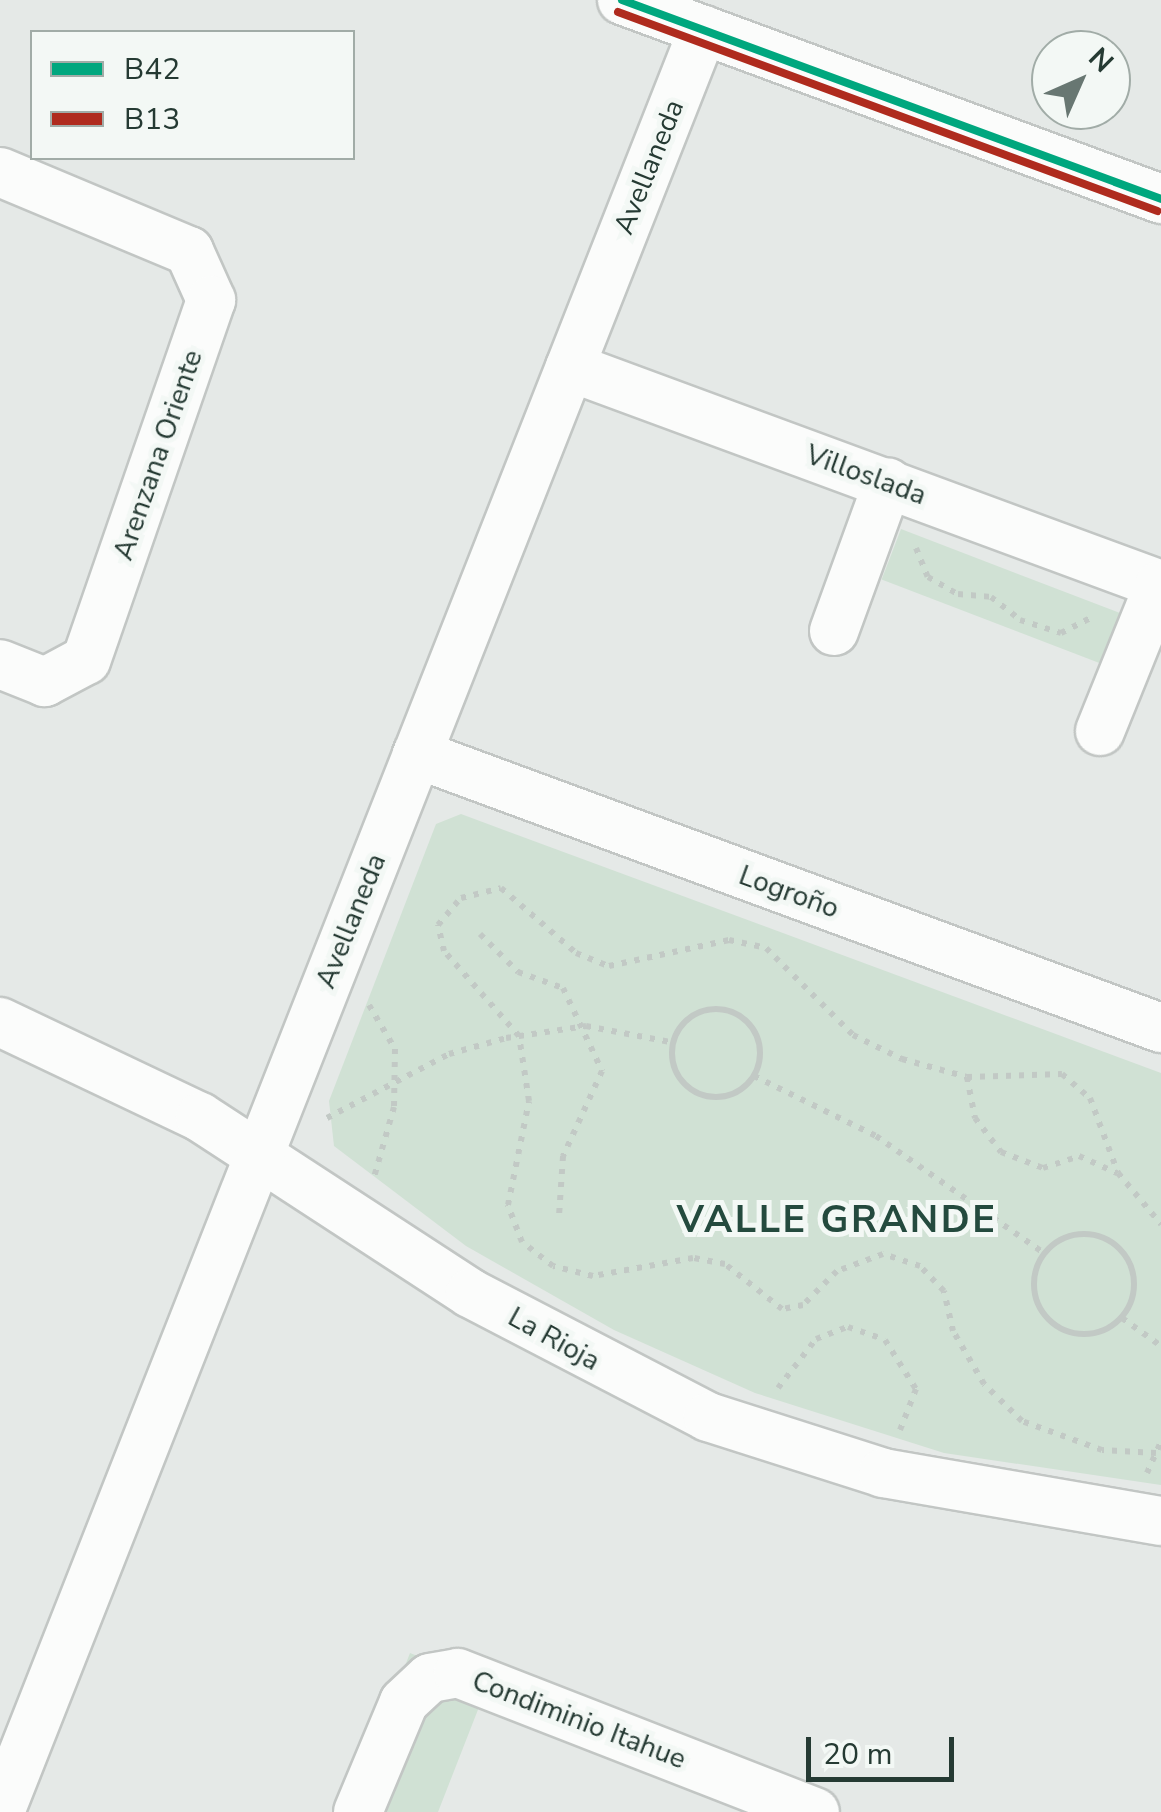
<!DOCTYPE html>
<html>
<head>
<meta charset="utf-8">
<style>
  body { margin:0 }
  #map { position:relative; width:1161px; height:1812px; overflow:hidden; background:#e5e9e7; font-family:"Nunito Sans",sans-serif }
  div>[style] { position:absolute }
  [style*='--x'] { left:calc(var(--x)*1px); top:calc(var(--y)*1px); width:calc(var(--w)*1px); rotate:calc(var(--a)*1deg) }
  .green>* { inset:0; background:#d0e1d4; transform-origin:0 0 }
  .path>* { height:6px; margin-top:-3px; transform-origin:0; background:repeating-linear-gradient(90deg,#c2c9c5 0 5px,transparent 0 13px) }
  .path>.ring { margin:-3px; padding:0; box-sizing:content-box; background:none; border:6px solid #c2c9c5; border-radius:50% }
  .roads { filter:drop-shadow(2px 0 #c2c6c4) drop-shadow(-2px 0 #c2c6c4) drop-shadow(0 2px #c2c6c4) drop-shadow(0 -2px #c2c6c4) }
  .minor>* { height:48px; margin:-24px; padding:0 24px; transform-origin:24px; border-radius:24px; background:#fbfcfb }
  .bus-1>* { height:8px; margin:-4px; padding:0 4px; transform-origin:4px; border-radius:4px; background:#00a77e }
  .bus-2>* { height:8px; margin:-4px; padding:0 4px; transform-origin:4px; border-radius:4px; background:#af2b1e }
  span { translate:-50% -50%; white-space:nowrap; text-align:center; line-height:1.15; -webkit-text-stroke:10px #f3f8f5; paint-order:stroke }
  .street-label { font-size:28px; color:#253a33 }
  .district-label { font-size:38px; color:#244a3e; font-weight:700; letter-spacing:2.5px }
  .legend { position:absolute; left:30px; top:30px; width:325px; height:130px; box-sizing:border-box; background:#f3f8f5; border:2px solid #a1aca7; margin:0; padding:12px 18px; list-style:none; font-size:30px; color:#253a33 }
  .legend li { display:flex; align-items:center; gap:20px; height:50px }
  .legend b { width:50px; border:2px solid #a1aca7 }
  .north { position:absolute; left:1031px; top:30px; width:100px; height:100px; box-sizing:border-box; background:#f3f8f5; border:2px solid #a1aca7; border-radius:50%; rotate:45deg; font-size:28px; font-weight:700; line-height:40px; text-align:center; color:#253a33 }
  .north::after { content:''; display:block; margin:auto; width:35px; height:45px; background:#687772; clip-path:polygon(50% 0,100% 100%,50% 72%,0 100%) }
  .scale { position:absolute; left:806px; top:1737px; width:148px; height:45px; box-sizing:border-box; border:5px solid #253a33; border-top:0; padding-left:12px; font-size:30px; line-height:35px; white-space:nowrap; color:#253a33; -webkit-text-stroke:8px #f3f8f5; paint-order:stroke }
</style>
</head>
<body>
<div id="map">
  <div class="green">
    <i style="left:901px;top:529px;width:236px;height:54px;rotate:21deg"></i>
    <i style="clip-path:polygon(461px 814px,1161px 1073px,1161px 1485px,944px 1453px,755px 1393px,614px 1330px,466px 1246px,334px 1146px,329px 1101px,436px 824px)"></i>
    <i style="clip-path:polygon(410px 1653px,488px 1684px,438px 1812px,349px 1812px)"></i>
  </div>
  <div class="path">
    <i style="--x:916;--y:548;--w:31;--a:68"></i>
    <i style="--x:928;--y:577;--w:34;--a:30"></i>
    <i style="--x:958;--y:594;--w:33;--a:5"></i>
    <i style="--x:991;--y:597;--w:37;--a:38"></i>
    <i style="--x:1020;--y:620;--w:43;--a:17.6"></i>
    <i style="--x:1061;--y:633;--w:38;--a:-27"></i>
    <i style="--x:480;--y:934;--w:54;--a:45"></i>
    <i style="--x:518;--y:972;--w:48;--a:19.6"></i>
    <i style="--x:563;--y:988;--w:92;--a:64.8"></i>
    <i style="--x:602;--y:1071;--w:94;--a:114.6"></i>
    <i style="--x:563;--y:1156;--w:60;--a:93.8"></i>
    <i style="--x:369;--y:1005;--w:51;--a:59.4"></i>
    <i style="--x:395;--y:1049;--w:58;--a:91"></i>
    <i style="--x:394;--y:1107;--w:73;--a:105.9"></i>
    <i class="ring" style="left:672px;top:1009px;width:82px;height:82px"></i>
    <i style="--x:754;--y:1076;--w:136;--a:26.2"></i>
    <i style="--x:876;--y:1136;--w:205;--a:34.9"></i>
    <i style="--x:967;--y:1077;--w:42;--a:79"></i>
    <i style="--x:975;--y:1118;--w:43;--a:52.6"></i>
    <i style="--x:1001;--y:1152;--w:45;--a:20.9"></i>
    <i style="--x:1043;--y:1168;--w:38;--a:-18"></i>
    <i style="--x:1079;--y:1156;--w:42;--a:24.1"></i>
    <i style="--x:327;--y:1118;--w:138;--a:-27.7"></i>
    <i style="--x:449;--y:1054;--w:59;--a:-15.7"></i>
    <i style="--x:506;--y:1038;--w:81;--a:-8.5"></i>
    <i style="--x:586;--y:1026;--w:91;--a:10.8"></i>
    <i class="ring" style="left:1034px;top:1234px;width:94px;height:94px"></i>
    <i style="--x:1122;--y:1318;--w:48;--a:35.7"></i>
    <i style="--x:778;--y:1388;--w:62;--a:-52.2"></i>
    <i style="--x:816;--y:1339;--w:34;--a:-21"></i>
    <i style="--x:848;--y:1327;--w:39;--a:19"></i>
    <i style="--x:885;--y:1340;--w:58;--a:57.7"></i>
    <i style="--x:916;--y:1389;--w:44;--a:111.3"></i>
    <i style="--x:1156;--y:1453;--w:54;--a:-176.8"></i>
    <i style="--x:1102;--y:1450;--w:85;--a:-160.1"></i>
    <i style="--x:1022;--y:1421;--w:53;--a:-135.8"></i>
    <i style="--x:984;--y:1384;--w:61;--a:-120.3"></i>
    <i style="--x:953;--y:1331;--w:41;--a:-102.7"></i>
    <i style="--x:944;--y:1291;--w:35;--a:-134"></i>
    <i style="--x:920;--y:1266;--w:39;--a:-162"></i>
    <i style="--x:883;--y:1254;--w:49;--a:159.7"></i>
    <i style="--x:837;--y:1271;--w:48;--a:135"></i>
    <i style="--x:803;--y:1305;--w:21;--a:169"></i>
    <i style="--x:782;--y:1309;--w:73;--a:-141.7"></i>
    <i style="--x:725;--y:1264;--w:33;--a:-169"></i>
    <i style="--x:693;--y:1258;--w:102;--a:169.8"></i>
    <i style="--x:593;--y:1276;--w:41;--a:-166"></i>
    <i style="--x:553;--y:1266;--w:39;--a:-142"></i>
    <i style="--x:522;--y:1242;--w:40;--a:-111"></i>
    <i style="--x:508;--y:1205;--w:106;--a:-78.6"></i>
    <i style="--x:529;--y:1101;--w:66;--a:-98.7"></i>
    <i style="--x:519;--y:1036;--w:113;--a:-131.4"></i>
    <i style="--x:444;--y:951;--w:27;--a:-103"></i>
    <i style="--x:438;--y:925;--w:35;--a:-50"></i>
    <i style="--x:461;--y:898;--w:41;--a:-14"></i>
    <i style="--x:501;--y:888;--w:99;--a:40.9"></i>
    <i style="--x:576;--y:953;--w:35;--a:22"></i>
    <i style="--x:609;--y:966;--w:123;--a:-12.2"></i>
    <i style="--x:729;--y:940;--w:38;--a:12"></i>
    <i style="--x:766;--y:948;--w:123;--a:45"></i>
    <i style="--x:853;--y:1035;--w:55;--a:26.1"></i>
    <i style="--x:902;--y:1059;--w:67;--a:15.5"></i>
    <i style="--x:967;--y:1077;--w:95;--a:-1.8"></i>
    <i style="--x:1062;--y:1074;--w:37;--a:41"></i>
    <i style="--x:1090;--y:1098;--w:80;--a:69.5"></i>
    <i style="--x:1118;--y:1173;--w:67;--a:49.9"></i>
    <i style="--x:1147;--y:1473;--w:34;--a:-66"></i>
  </div>
  <div class="roads">
    <div class="minor">
      <i style="--x:622;--y:0;--w:575;--a:20.26"></i>
      <i style="--x:0;--y:172;--w:205;--a:22.7"></i>
      <i style="--x:189;--y:251;--w:54;--a:65.8"></i>
      <i style="--x:211;--y:300;--w:381;--a:109.1"></i>
      <i style="--x:86;--y:660;--w:47;--a:151.8"></i>
      <i style="--x:45;--y:682;--w:48;--a:-158.2"></i>
      <i style="--x:570;--y:367;--w:630;--a:20.25"></i>
      <i style="--x:834;--y:631;--w:158;--a:-70"></i>
      <i style="--x:1100;--y:731;--w:157;--a:-68"></i>
      <i style="--x:417;--y:754;--w:793;--a:20.22"></i>
      <i style="--x:0;--y:1022;--w:221;--a:25.4"></i>
      <i style="--x:200;--y:1117;--w:322;--a:33.1"></i>
      <i style="--x:470;--y:1293;--w:268;--a:27.5"></i>
      <i style="--x:708;--y:1417;--w:184;--a:17.7"></i>
      <i style="--x:883;--y:1473;--w:282;--a:9.8"></i>
      <i style="--x:0;--y:1812;--w:1916;--a:-68.47"></i>
      <i style="--x:358;--y:1812;--w:119;--a:-67.3"></i>
      <i style="--x:404;--y:1702;--w:35;--a:-43"></i>
      <i style="--x:430;--y:1678;--w:28;--a:-10"></i>
      <i style="--x:458;--y:1673;--w:383;--a:21.3"></i>
    </div>
  </div>
  <div class="bus-1">
    <i style="--x:622;--y:0;--w:575;--a:20.26"></i>
  </div>
  <div class="bus-2">
    <i style="--x:618;--y:12;--w:575;--a:20.26"></i>
  </div>
  <div class="street-label">
    <span style="left:649px;top:167px;rotate:-68deg">Avellaneda</span>
    <span style="left:158px;top:455px;rotate:-71deg">Arenzana Oriente</span>
    <span style="left:866px;top:475px;rotate:20deg">Villoslada</span>
    <span style="left:789px;top:892px;rotate:20deg">Logroño</span>
    <span style="left:351px;top:921px;rotate:-68deg">Avellaneda</span>
    <span style="left:554px;top:1339px;rotate:29deg">La Rioja</span>
    <span style="left:579px;top:1720px;rotate:21deg">Condiminio Itahue</span>
  </div>
  <div class="district-label">
    <span style="left:837px;top:1220px">VALLE GRANDE</span>
  </div>
  <ul class="legend">
  <li><b style="height:12px;background:#00a77e"></b>B42</li>
  <li><b style="height:12px;background:#af2b1e"></b>B13</li>
  </ul>
  <div class="north">N</div>
  <div class="scale">20 m</div>
</div>
</body>
</html>
